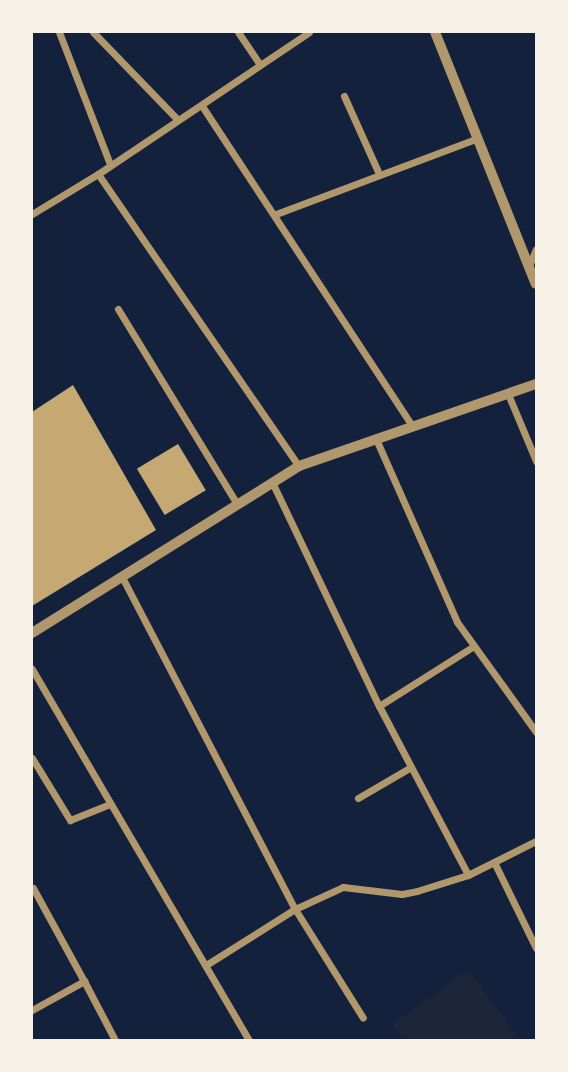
<!DOCTYPE html>
<html>
<head>
<meta charset="utf-8">
<style>
  body { margin:0 }
  #map { position:relative; width:568px; height:1072px; overflow:hidden; background:#14213d; font-family:Manrope,sans-serif }
  div>[style] { position:absolute }
  [style*='--x'] { left:calc(var(--x)*1px); top:calc(var(--y)*1px); width:calc(var(--w)*1px); rotate:calc(var(--a)*1deg) }
  .green>* { inset:0; background:#1d2539 }
  .building>* { inset:0; background:#c6a872; transform-origin:0 0 }
  .minor>* { height:7px; margin:-3.5px; padding:0 3.5px; transform-origin:3.5px; border-radius:3.5px; background:#b1986c }
  .tertiary>* { height:10px; margin:-5px; padding:0 5px; transform-origin:5px; border-radius:5px; background:#b1986c }
  span { translate:-50% -50%; white-space:nowrap; text-align:center; line-height:1.15; -webkit-text-stroke:5px #f6f1e7; paint-order:stroke }
  .frame { position:absolute; inset:0; border:33px solid #f6f1e7; pointer-events:none }
</style>
</head>
<body>
<div id="map">
  <div class="green">
    <i style="clip-path:polygon(468px 970px,520px 1040px,404px 1040px,392px 1025px)"></i>
  </div>
  <div class="building">
    <i style="clip-path:polygon(73px 385px,156px 530px,32px 606px,32px 412px)"></i>
    <i style="left:178px;top:444px;width:54px;height:48px;rotate:59deg"></i>
  </div>
  <div class="minor">
    <i style="--x:59;--y:32;--w:142;--a:68.9"></i>
    <i style="--x:93;--y:32;--w:122;--a:46"></i>
    <i style="--x:238;--y:32;--w:37;--a:56"></i>
    <i style="--x:344;--y:96;--w:85;--a:65.8"></i>
    <i style="--x:202;--y:106;--w:384;--a:56.7"></i>
    <i style="--x:98;--y:174;--w:354;--a:55.5"></i>
    <i style="--x:32;--y:214;--w:77;--a:-31.2"></i>
    <i style="--x:98;--y:174;--w:254;--a:-33.9"></i>
    <i style="--x:276;--y:214;--w:216;--a:-20.6"></i>
    <i style="--x:529;--y:266;--w:18;--a:-68"></i>
    <i style="--x:118;--y:309;--w:228;--a:58.6"></i>
    <i style="--x:508;--y:394;--w:73;--a:67.3"></i>
    <i style="--x:376;--y:439;--w:200;--a:66.1"></i>
    <i style="--x:457;--y:622;--w:135;--a:54.3"></i>
    <i style="--x:272;--y:482;--w:248;--a:64.5"></i>
    <i style="--x:379;--y:706;--w:191;--a:62.2"></i>
    <i style="--x:122;--y:577;--w:374;--a:62.5"></i>
    <i style="--x:295;--y:909;--w:128;--a:58"></i>
    <i style="--x:32;--y:669;--w:430;--a:59.7"></i>
    <i style="--x:379;--y:706;--w:112;--a:-32.3"></i>
    <i style="--x:32;--y:758;--w:73;--a:58.5"></i>
    <i style="--x:70;--y:820;--w:43;--a:-21.8"></i>
    <i style="--x:358;--y:798;--w:61;--a:-30.3"></i>
    <i style="--x:494;--y:862;--w:96;--a:64"></i>
    <i style="--x:33;--y:888;--w:106;--a:61.3"></i>
    <i style="--x:206;--y:965;--w:105;--a:-32.2"></i>
    <i style="--x:295;--y:909;--w:53;--a:-24.6"></i>
    <i style="--x:343;--y:887;--w:59;--a:6.8"></i>
    <i style="--x:402;--y:894;--w:15;--a:-11"></i>
    <i style="--x:417;--y:891;--w:53;--a:-17.4"></i>
    <i style="--x:468;--y:875;--w:76;--a:-26.6"></i>
    <i style="--x:32;--y:1010;--w:60;--a:-29.1"></i>
    <i style="--x:84;--y:981;--w:67;--a:62.3"></i>
  </div>
  <div class="tertiary">
    <i style="--x:435;--y:32;--w:271;--a:68.2"></i>
    <i style="--x:32;--y:633;--w:315;--a:-32"></i>
    <i style="--x:299;--y:466;--w:251;--a:-19.1"></i>
  </div>
  <div class="frame"></div>
</div>
</body>
</html>
